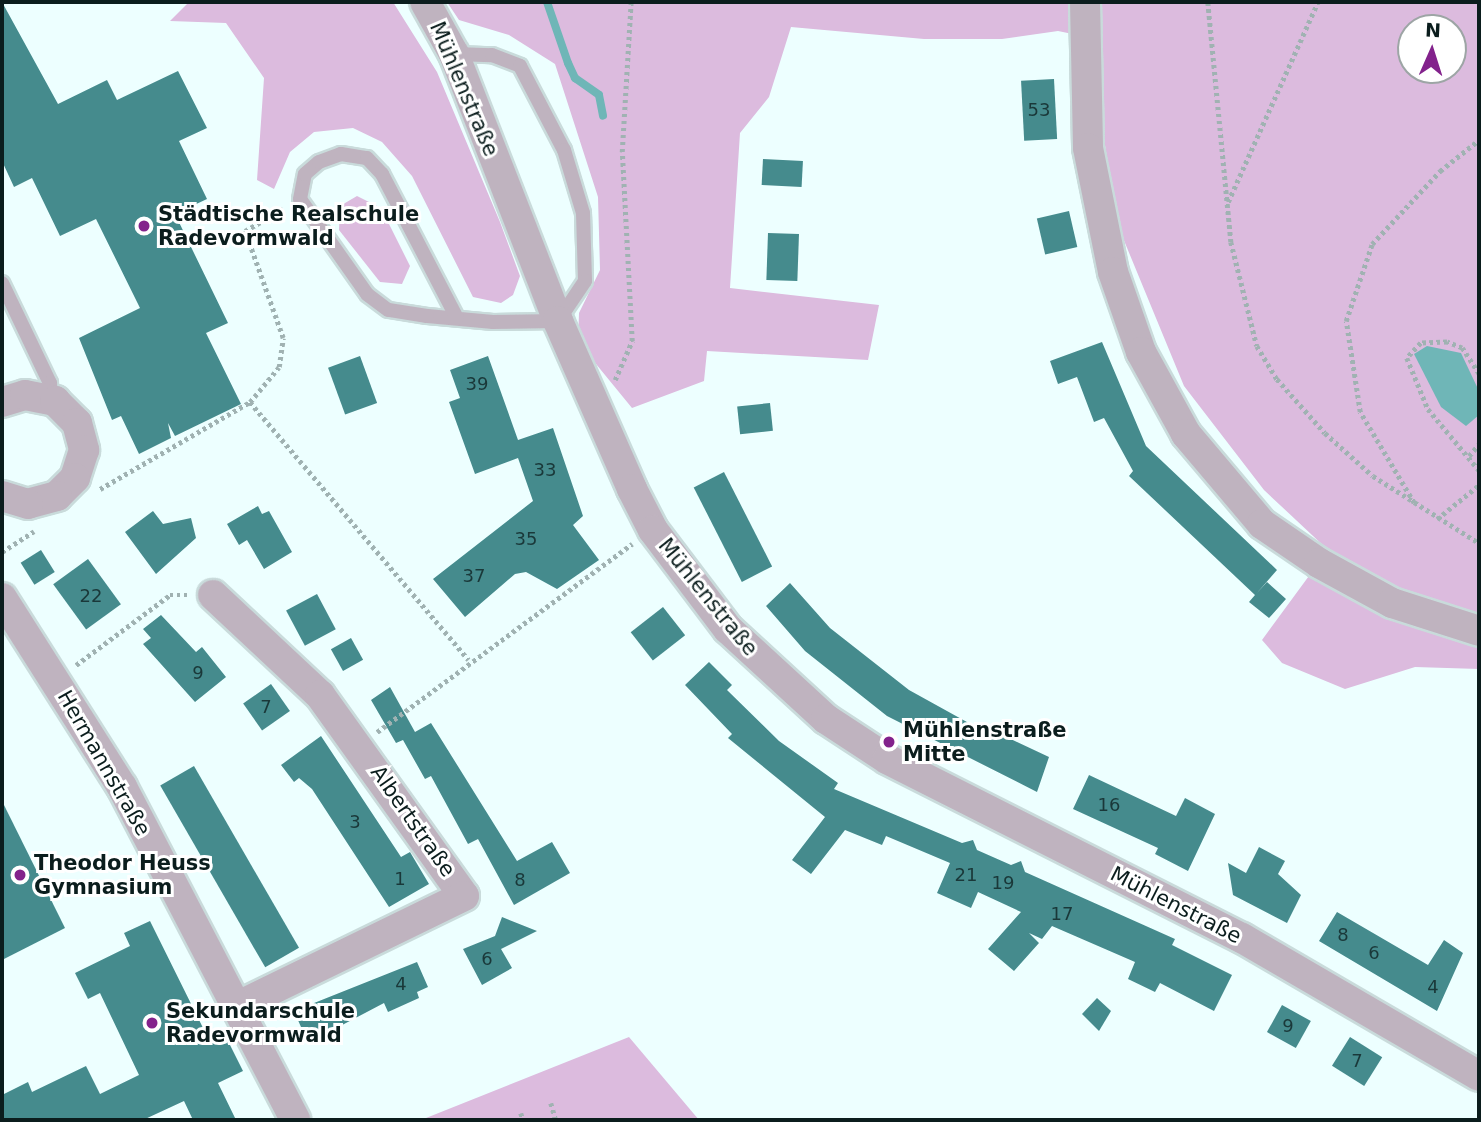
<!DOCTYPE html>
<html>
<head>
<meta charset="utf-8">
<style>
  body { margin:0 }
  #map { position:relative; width:1481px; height:1122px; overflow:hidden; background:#edffff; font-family:"DejaVu Sans",sans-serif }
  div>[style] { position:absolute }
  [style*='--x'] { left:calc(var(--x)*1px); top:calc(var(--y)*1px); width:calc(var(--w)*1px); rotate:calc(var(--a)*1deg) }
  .green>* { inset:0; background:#dcbbde }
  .water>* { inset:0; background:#6fb6b7 }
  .stream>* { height:8px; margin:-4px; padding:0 4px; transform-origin:4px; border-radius:4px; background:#6fb6b7 }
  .building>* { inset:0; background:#458b8d; transform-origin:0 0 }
  .path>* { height:4.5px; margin-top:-2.25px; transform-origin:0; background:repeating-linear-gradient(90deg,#a0b2b2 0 3.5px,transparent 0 7px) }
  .roads { filter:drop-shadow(2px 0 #c9dbdb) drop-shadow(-2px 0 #c9dbdb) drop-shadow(0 2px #c9dbdb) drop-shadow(0 -2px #c9dbdb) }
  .service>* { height:14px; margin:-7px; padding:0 7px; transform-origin:7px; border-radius:7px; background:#bfb3bf }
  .minor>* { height:30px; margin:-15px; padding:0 15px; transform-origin:15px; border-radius:15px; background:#bfb3bf }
  .dots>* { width:19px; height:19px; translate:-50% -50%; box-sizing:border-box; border:4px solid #fff; border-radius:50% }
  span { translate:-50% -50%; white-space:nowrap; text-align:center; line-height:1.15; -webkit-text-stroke:6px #fff; paint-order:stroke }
  .number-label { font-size:18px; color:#1a3839 }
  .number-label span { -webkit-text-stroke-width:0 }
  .street-label { font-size:21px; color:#0b1d1d }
  .poi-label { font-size:21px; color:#0b1d1d; font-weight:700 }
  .left { translate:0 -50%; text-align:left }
  .frame { position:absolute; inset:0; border:4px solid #0b1d1d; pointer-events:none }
  .north { position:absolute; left:1397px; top:14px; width:70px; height:70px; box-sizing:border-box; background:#fff; border:2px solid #9da5a5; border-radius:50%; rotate:3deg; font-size:19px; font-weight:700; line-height:28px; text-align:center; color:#0b1d1d }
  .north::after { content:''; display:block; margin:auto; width:24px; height:32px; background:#83228c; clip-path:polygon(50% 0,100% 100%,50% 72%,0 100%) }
</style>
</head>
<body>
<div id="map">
  <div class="green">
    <i style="clip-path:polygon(189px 2px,393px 2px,437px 72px,500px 222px,520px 276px,513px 295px,501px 303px,473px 297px,412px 176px,382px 142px,353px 128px,314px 132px,290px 152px,274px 189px,257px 180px,264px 78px,226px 23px,170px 21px)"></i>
    <i style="clip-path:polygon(evenodd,447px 2px,1479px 2px,1479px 669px,1415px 667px,1345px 689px,1282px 663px,1262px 640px,1328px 550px,1264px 490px,1184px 386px,1118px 226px,1102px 127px,1097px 39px,1058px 31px,1002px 39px,924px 39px,791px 27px,769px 97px,740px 133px,730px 288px,879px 305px,868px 360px,707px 351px,704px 381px,632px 408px,578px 342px,579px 313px,600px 270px,598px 197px,555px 64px,509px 35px,459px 20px,447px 2px,1411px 28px,1453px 28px,1453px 70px,1411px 70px,1411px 28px)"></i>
    <i style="clip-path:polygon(357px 196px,381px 208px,410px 266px,402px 284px,380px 282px,339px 230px,340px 206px)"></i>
    <i style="clip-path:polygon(629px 1037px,699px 1120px,421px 1120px)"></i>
  </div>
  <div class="water">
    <i style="clip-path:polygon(1427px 346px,1461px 353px,1479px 391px,1479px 415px,1466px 426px,1441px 407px,1414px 354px)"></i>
  </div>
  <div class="stream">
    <i style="--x:547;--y:2;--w:65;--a:71"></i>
    <i style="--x:568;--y:63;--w:17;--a:65"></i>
    <i style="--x:575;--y:78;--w:29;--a:35"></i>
    <i style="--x:599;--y:95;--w:21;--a:79"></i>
  </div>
  <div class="building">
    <i style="clip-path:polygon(2px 2px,58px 104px,107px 80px,117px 100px,178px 71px,207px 128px,179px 141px,207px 199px,175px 214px,228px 323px,206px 333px,241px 404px,175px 436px,168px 423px,171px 438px,139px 454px,121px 416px,112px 420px,79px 338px,140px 308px,96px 219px,60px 236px,32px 178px,14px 187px,2px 161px)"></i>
    <i style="left:1054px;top:79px;width:60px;height:33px;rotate:87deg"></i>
    <i style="left:763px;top:159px;width:40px;height:26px;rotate:3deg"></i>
    <i style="left:1069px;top:211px;width:37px;height:33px;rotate:77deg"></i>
    <i style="left:768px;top:233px;width:31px;height:47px;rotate:2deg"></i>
    <i style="clip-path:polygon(1102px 342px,1146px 446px,1277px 570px,1256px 594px,1267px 582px,1286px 599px,1269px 618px,1249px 602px,1255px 595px,1129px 476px,1133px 471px,1104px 418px,1094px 422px,1077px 377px,1058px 384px,1050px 361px)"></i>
    <i style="left:360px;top:356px;width:50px;height:34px;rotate:70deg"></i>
    <i style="clip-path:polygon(488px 356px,518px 440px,553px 428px,583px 516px,573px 525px,599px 560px,557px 589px,526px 572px,515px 574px,465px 617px,433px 579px,533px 501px,518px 458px,475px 474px,449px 402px,460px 398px,450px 370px)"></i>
    <i style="left:770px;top:403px;width:28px;height:33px;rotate:84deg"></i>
    <i style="left:724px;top:472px;width:106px;height:34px;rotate:63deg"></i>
    <i style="clip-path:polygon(258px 506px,262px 514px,269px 511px,292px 552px,264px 569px,247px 540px,239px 545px,227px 524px)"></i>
    <i style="clip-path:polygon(153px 511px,163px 524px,191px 518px,196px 538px,156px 574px,125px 532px)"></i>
    <i style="left:41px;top:550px;width:26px;height:24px;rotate:58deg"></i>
    <i style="left:88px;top:559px;width:56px;height:43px;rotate:54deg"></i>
    <i style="clip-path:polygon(790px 583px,830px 628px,909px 690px,994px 737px,996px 732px,1049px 757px,1037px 792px,887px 716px,805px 651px,766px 606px)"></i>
    <i style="left:317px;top:594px;width:40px;height:35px;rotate:62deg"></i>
    <i style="left:663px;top:607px;width:36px;height:41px;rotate:52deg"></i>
    <i style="clip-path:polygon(161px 615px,196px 652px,202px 647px,226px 677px,195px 702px,143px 644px,151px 638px,143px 629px)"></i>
    <i style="left:351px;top:638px;width:25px;height:23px;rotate:61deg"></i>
    <i style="clip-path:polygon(709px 662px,732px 685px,727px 690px,779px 741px,838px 783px,834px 789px,962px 843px,973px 840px,977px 850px,1011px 865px,1021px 861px,1025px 872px,1175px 939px,1172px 945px,1232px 975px,1214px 1011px,1160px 983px,1155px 992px,1128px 979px,1135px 962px,1052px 926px,1042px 939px,1029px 933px,1039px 943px,1014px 971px,988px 949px,1021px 912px,978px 892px,971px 908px,937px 893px,950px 863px,886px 836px,882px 845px,845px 830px,811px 874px,792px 860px,825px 817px,728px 738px,732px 734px,685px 685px)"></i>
    <i style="left:271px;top:684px;width:33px;height:34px;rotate:55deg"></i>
    <i style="clip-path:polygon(390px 687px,415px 732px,431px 723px,517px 861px,552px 842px,570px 873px,514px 905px,478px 839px,468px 844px,431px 776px,425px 779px,403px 740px,396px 743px,371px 700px)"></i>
    <i style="clip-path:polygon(321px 736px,401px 857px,410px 852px,429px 884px,389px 907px,312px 789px,299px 778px,294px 782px,281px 765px)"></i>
    <i style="left:194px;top:766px;width:210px;height:39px;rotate:60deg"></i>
    <i style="clip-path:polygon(1089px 775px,1176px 816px,1185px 798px,1215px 814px,1188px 871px,1155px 854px,1158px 848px,1073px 809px)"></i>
    <i style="clip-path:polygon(2px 801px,65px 928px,2px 960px)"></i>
    <i style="clip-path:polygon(1259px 847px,1285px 861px,1278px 874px,1301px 895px,1287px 923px,1233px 895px,1228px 863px,1246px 873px)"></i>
    <i style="clip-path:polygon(1337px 912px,1428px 965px,1444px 940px,1463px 953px,1437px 1011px,1319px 941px)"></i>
    <i style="clip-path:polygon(502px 917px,537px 931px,501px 949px,512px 968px,482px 985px,463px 949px,495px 936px)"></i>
    <i style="clip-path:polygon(150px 921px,208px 1038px,223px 1031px,243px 1071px,218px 1083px,236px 1120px,193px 1120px,184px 1101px,143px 1120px,2px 1120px,2px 1095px,28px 1082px,32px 1092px,86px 1066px,100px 1094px,139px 1075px,100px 993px,88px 999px,75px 973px,130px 946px,124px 933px)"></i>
    <i style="clip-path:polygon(417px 962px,428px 987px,417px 992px,419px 998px,388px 1012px,384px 1003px,308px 1043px,294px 1011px)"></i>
    <i style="clip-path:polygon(1097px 998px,1111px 1011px,1099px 1031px,1082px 1014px)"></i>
    <i style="left:1282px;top:1005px;width:33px;height:31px;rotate:29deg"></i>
    <i style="left:1350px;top:1037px;width:38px;height:34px;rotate:32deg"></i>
  </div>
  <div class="path">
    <i style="--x:1208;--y:2;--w:241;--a:84.5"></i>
    <i style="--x:1231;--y:242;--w:107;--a:76"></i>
    <i style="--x:1257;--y:346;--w:39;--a:59"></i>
    <i style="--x:1277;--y:379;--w:72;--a:48.4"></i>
    <i style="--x:1325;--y:433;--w:64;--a:41.9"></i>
    <i style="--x:1373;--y:476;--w:125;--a:32.3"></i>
    <i style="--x:1228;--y:202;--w:219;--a:-65.8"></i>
    <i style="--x:1479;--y:374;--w:31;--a:-123"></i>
    <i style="--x:1462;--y:348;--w:16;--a:-158"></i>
    <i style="--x:1447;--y:342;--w:26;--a:178"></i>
    <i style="--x:1421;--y:343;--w:21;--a:133"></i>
    <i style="--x:1407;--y:358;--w:55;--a:67.6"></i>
    <i style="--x:1428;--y:409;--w:80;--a:50.1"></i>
    <i style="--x:615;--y:380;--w:43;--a:-66.4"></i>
    <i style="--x:632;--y:341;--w:189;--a:-93"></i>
    <i style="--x:622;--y:152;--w:150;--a:-86.6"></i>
    <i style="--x:250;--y:402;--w:338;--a:49.7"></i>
    <i style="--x:1469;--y:456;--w:16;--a:-50"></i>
    <i style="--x:100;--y:489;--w:173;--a:-30.1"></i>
    <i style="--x:250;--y:402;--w:45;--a:-50.4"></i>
    <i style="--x:279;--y:367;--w:29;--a:-82"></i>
    <i style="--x:283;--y:338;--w:114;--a:-109.6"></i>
    <i style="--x:245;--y:231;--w:44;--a:-30.1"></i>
    <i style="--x:1414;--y:503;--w:106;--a:-120.7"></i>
    <i style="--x:1360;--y:412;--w:92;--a:-98.7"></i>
    <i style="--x:1346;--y:321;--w:81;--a:-71.3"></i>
    <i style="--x:1372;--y:244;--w:100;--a:-47"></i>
    <i style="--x:1440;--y:171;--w:50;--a:-38.5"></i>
    <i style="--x:1437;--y:519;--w:54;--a:-39"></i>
    <i style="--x:2;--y:552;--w:38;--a:-33"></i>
    <i style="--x:76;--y:665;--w:117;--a:-36.7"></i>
    <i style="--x:170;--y:595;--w:18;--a:0"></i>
    <i style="--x:377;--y:732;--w:317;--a:-36.4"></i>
    <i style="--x:551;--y:1103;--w:18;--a:74"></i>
    <i style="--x:521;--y:1113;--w:7;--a:74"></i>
  </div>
  <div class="roads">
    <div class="service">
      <i style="--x:454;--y:54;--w:38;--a:2"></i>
      <i style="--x:492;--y:55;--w:30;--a:21"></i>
      <i style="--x:520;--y:66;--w:95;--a:62.4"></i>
      <i style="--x:564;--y:150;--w:66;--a:73.2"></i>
      <i style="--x:583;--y:213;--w:68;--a:88.3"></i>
      <i style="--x:585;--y:281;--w:48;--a:124"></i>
      <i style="--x:558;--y:321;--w:65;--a:179.1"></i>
      <i style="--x:493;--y:322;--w:66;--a:-174.8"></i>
      <i style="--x:427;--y:316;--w:39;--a:-171"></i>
      <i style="--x:388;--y:310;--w:26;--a:-143"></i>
      <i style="--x:367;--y:294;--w:116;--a:-125.2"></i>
      <i style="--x:300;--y:199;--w:25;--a:-79"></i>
      <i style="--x:305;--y:174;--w:18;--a:-41"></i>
      <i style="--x:319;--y:162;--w:23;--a:-20"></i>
      <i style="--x:341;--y:154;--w:26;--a:9"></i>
      <i style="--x:367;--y:158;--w:22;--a:47"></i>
      <i style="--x:382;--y:174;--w:162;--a:62.5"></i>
      <i style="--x:2;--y:283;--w:111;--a:64.4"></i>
      <i style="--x:50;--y:383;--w:16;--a:86"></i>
    </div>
    <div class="minor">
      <i style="--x:425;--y:2;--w:60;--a:60.9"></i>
      <i style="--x:454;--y:54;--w:287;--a:68.7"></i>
      <i style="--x:558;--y:321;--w:184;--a:66.2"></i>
      <i style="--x:632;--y:489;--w:46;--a:62.9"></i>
      <i style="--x:653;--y:530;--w:124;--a:52.9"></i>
      <i style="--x:728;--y:629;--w:133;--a:42.6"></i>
      <i style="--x:826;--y:719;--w:73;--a:33.3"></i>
      <i style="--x:887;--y:759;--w:398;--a:26.8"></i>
      <i style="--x:1242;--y:938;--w:274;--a:30.2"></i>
      <i style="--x:1085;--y:2;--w:146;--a:88.8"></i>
      <i style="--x:1088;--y:148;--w:126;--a:78.6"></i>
      <i style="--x:1113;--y:272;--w:85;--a:70.7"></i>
      <i style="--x:1141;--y:352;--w:94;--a:61.2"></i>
      <i style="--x:1186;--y:434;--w:118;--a:49.8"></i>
      <i style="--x:1262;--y:524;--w:69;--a:34.4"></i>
      <i style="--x:1319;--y:563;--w:83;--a:28.7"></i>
      <i style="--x:1392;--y:603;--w:91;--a:17.8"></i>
      <i style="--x:2;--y:402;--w:24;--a:-17"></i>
      <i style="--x:25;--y:395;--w:31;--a:11"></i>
      <i style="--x:55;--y:401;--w:31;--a:45"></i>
      <i style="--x:77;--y:423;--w:28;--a:75"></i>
      <i style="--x:84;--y:450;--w:29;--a:108"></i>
      <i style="--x:75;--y:478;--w:25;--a:135"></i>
      <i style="--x:57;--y:496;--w:30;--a:165"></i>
      <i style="--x:28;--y:504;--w:27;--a:-163"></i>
      <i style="--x:213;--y:595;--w:146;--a:43.1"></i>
      <i style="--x:320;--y:695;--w:247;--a:54.4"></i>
      <i style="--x:464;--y:896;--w:254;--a:154"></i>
      <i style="--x:2;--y:598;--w:224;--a:57.6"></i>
      <i style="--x:122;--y:787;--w:375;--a:62.5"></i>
    </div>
  </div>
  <div class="dots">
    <i style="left:144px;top:226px;background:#83228c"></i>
    <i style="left:889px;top:742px;background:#83228c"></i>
    <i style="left:20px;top:875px;background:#83228c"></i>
    <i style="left:152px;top:1023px;background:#83228c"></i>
  </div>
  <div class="number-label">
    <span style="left:1039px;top:110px">53</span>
    <span style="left:477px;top:384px">39</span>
    <span style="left:545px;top:470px">33</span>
    <span style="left:526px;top:539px">35</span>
    <span style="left:474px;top:576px">37</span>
    <span style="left:91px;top:596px">22</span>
    <span style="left:198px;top:673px">9</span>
    <span style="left:266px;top:707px">7</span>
    <span style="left:1109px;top:805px">16</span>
    <span style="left:355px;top:822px">3</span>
    <span style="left:966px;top:875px">21</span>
    <span style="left:400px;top:879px">1</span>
    <span style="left:520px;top:880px">8</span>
    <span style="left:1003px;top:883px">19</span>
    <span style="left:1062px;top:914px">17</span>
    <span style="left:1343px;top:935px">8</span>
    <span style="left:1374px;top:953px">6</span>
    <span style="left:487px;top:959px">6</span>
    <span style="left:401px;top:984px">4</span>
    <span style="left:1433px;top:987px">4</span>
    <span style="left:1288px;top:1026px">9</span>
    <span style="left:1357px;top:1061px">7</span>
  </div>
  <div class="street-label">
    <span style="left:464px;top:89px;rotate:67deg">Mühlenstraße</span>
    <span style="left:708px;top:597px;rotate:51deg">Mühlenstraße</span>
    <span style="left:104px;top:763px;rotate:60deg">Hermannstraße</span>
    <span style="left:413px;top:821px;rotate:55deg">Albertstraße</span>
    <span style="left:1176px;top:905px;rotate:27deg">Mühlenstraße</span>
  </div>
  <div class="poi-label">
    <span class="left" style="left:158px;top:226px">Städtische Realschule<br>Radevormwald</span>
    <span class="left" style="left:903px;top:742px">Mühlenstraße<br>Mitte</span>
    <span class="left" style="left:34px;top:875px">Theodor Heuss<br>Gymnasium</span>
    <span class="left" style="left:166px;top:1023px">Sekundarschule<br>Radevormwald</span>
  </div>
  <div class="frame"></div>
  <div class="north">N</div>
</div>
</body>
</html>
